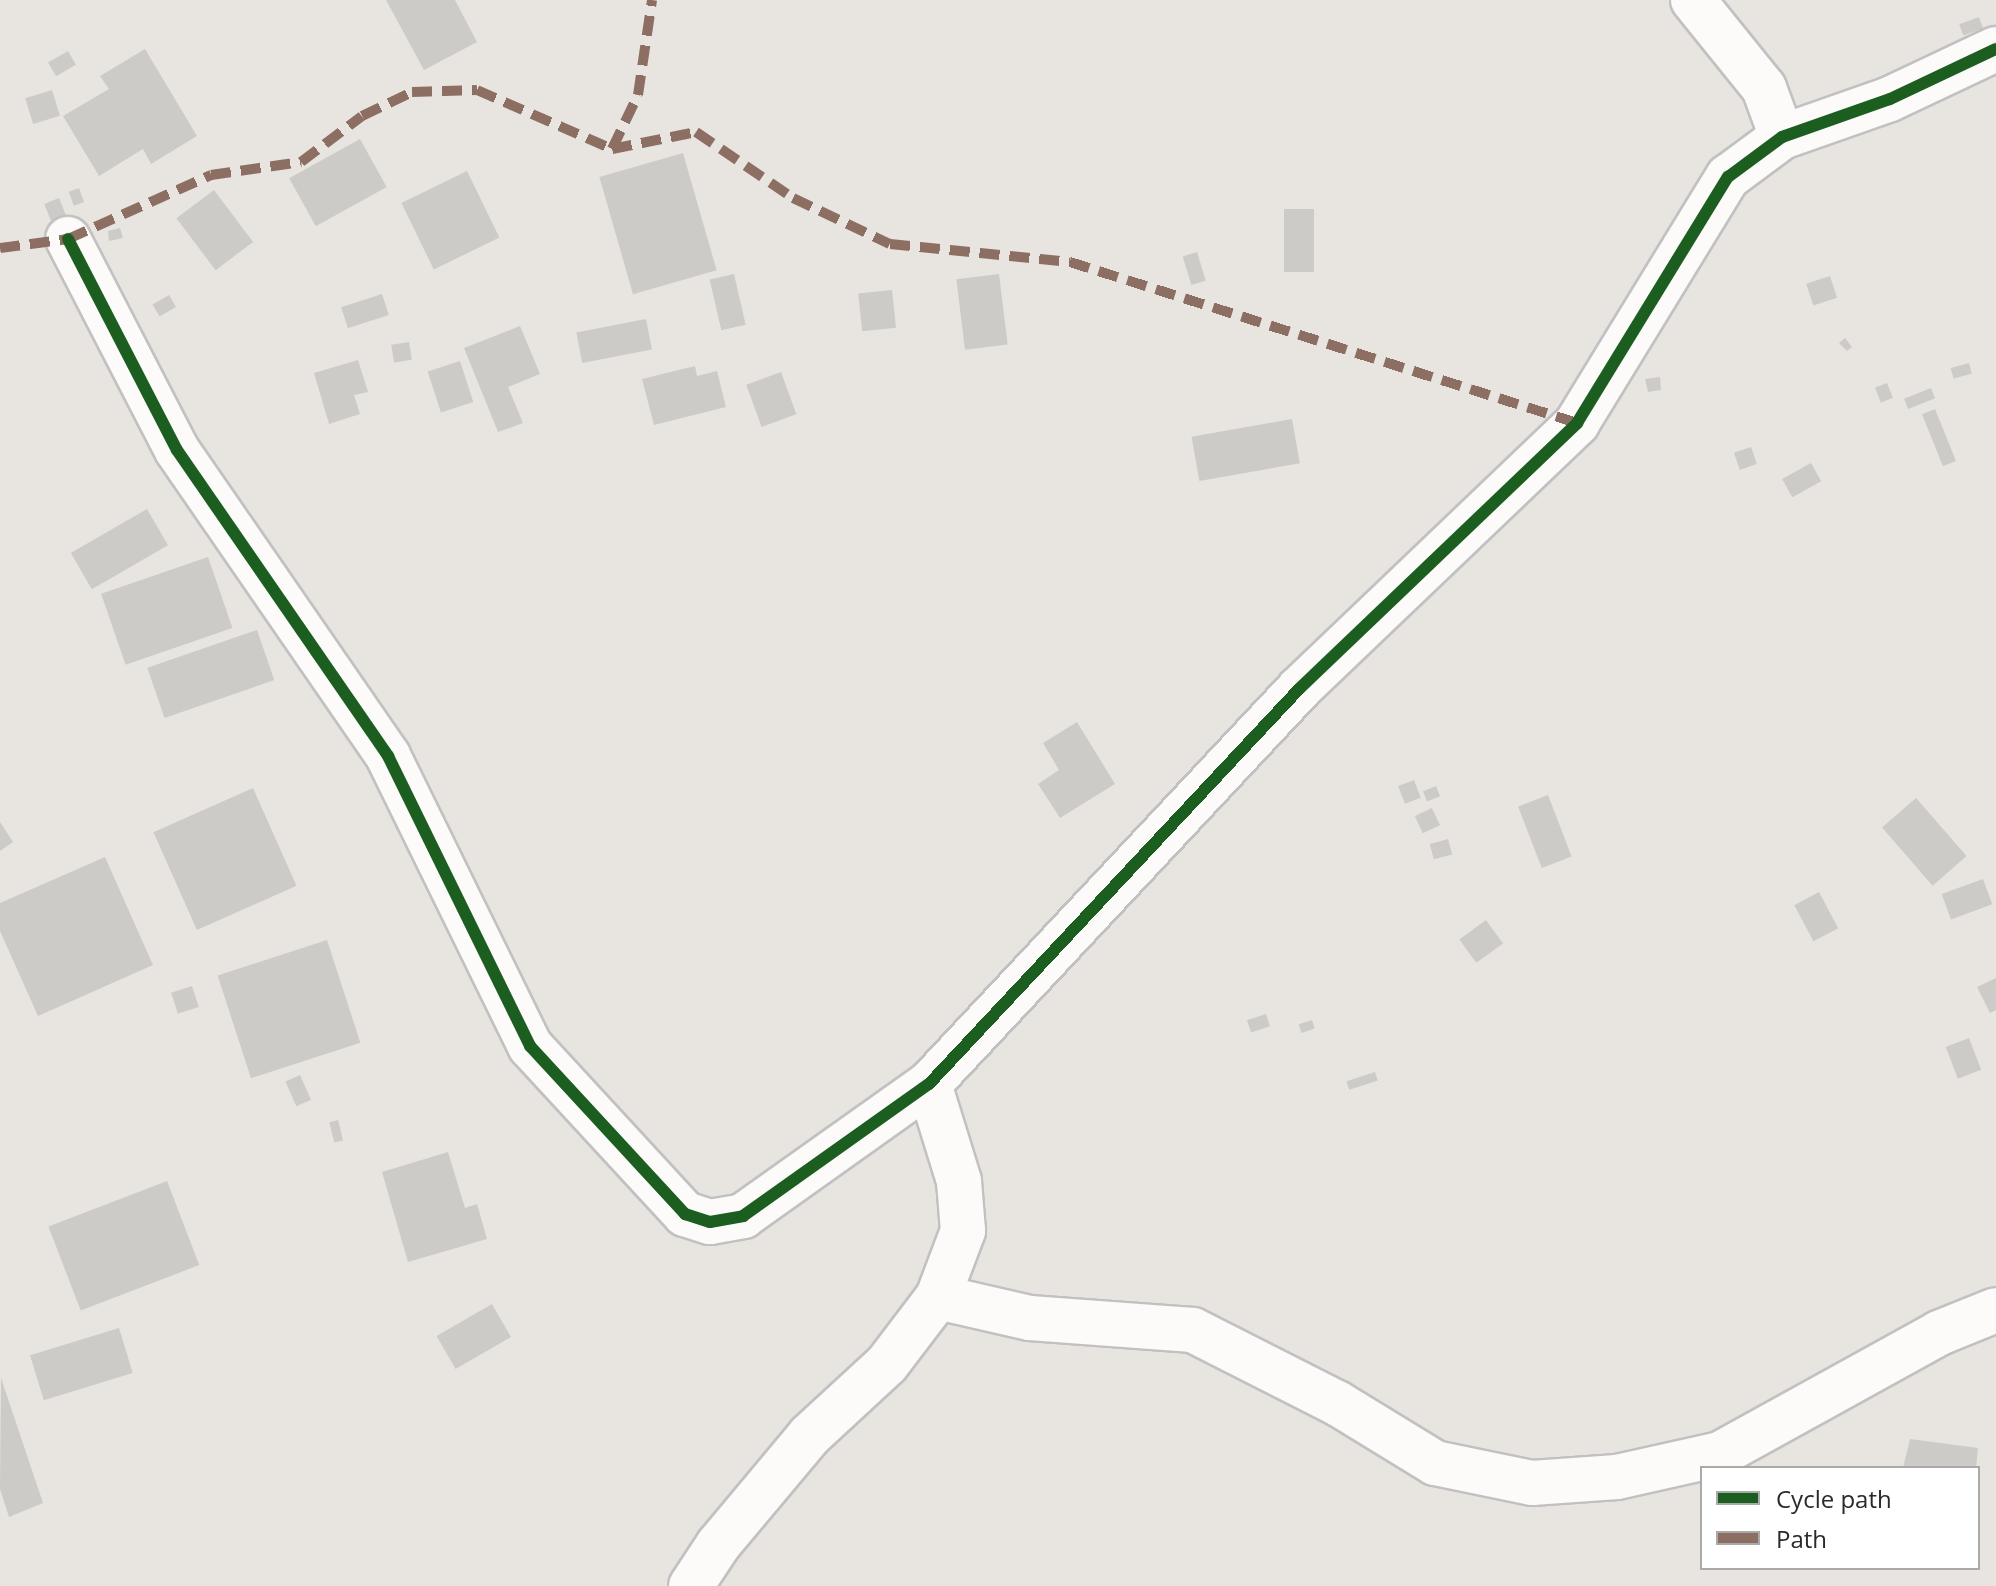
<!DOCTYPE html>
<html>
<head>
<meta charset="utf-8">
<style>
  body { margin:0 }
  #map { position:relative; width:1996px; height:1586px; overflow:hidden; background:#e8e5e0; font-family:"Open Sans",sans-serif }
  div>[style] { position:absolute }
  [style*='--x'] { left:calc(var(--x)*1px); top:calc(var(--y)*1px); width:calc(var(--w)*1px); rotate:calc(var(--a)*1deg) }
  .building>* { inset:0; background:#cdcbc7; transform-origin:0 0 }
  .roads { filter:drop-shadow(2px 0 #c2c1c1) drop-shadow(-2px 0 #c2c1c1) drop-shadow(0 2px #c2c1c1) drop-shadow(0 -2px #c2c1c1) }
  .minor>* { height:44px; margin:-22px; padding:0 22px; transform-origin:22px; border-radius:22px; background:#fcfbfa }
  .quiet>* { height:10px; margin-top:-5px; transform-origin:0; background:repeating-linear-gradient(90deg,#8d6e63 0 20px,transparent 0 30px) }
  .cycleway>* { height:12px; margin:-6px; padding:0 6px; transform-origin:6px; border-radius:6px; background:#1b5e20 }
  span { translate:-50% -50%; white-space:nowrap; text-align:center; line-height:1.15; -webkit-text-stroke:6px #fff; paint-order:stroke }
  .legend { position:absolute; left:1700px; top:1466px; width:280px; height:104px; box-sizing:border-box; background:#fff; border:2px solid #aaa; margin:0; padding:10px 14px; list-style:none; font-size:24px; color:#2a2a2a }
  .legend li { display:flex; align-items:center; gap:16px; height:40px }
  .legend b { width:40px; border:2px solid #aaa }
</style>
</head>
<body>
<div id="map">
  <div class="building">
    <i style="clip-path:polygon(386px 0,455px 0,477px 42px,424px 70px)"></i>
    <i style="left:1979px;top:17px;width:12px;height:21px;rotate:70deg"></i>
    <i style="clip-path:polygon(145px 49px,197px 136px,151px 164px,143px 149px,99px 176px,63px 116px,109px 89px,100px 76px)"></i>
    <i style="left:68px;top:51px;width:16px;height:23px;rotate:60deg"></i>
    <i style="left:52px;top:90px;width:27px;height:28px;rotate:73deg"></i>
    <i style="left:360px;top:139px;width:55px;height:81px;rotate:61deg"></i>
    <i style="left:683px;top:153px;width:122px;height:87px;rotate:74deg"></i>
    <i style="left:467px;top:171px;width:74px;height:73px;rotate:64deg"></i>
    <i style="left:79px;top:188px;width:15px;height:11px;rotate:70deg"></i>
    <i style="left:214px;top:190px;width:65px;height:47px;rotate:53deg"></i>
    <i style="left:59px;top:198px;width:18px;height:16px;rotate:68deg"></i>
    <i style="left:1284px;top:209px;width:30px;height:63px"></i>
    <i style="clip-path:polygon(120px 228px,123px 238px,109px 241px,108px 231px)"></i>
    <i style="left:1197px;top:252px;width:30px;height:15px;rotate:73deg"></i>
    <i style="left:734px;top:274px;width:52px;height:25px;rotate:77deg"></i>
    <i style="left:999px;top:274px;width:71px;height:43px;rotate:83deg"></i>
    <i style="left:1830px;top:276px;width:23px;height:25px;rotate:72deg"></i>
    <i style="left:892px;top:290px;width:38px;height:34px;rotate:84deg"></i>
    <i style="left:382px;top:294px;width:22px;height:43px;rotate:72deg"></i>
    <i style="left:169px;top:295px;width:14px;height:19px;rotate:60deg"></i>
    <i style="left:646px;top:319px;width:31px;height:71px;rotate:79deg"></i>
    <i style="clip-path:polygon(520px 326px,540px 374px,508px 387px,523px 423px,498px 432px,464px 348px)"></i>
    <i style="clip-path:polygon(1845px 338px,1852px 347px,1847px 351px,1839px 343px)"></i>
    <i style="left:409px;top:342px;width:18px;height:18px;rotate:81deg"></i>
    <i style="clip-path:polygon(358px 360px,368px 392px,354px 395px,360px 414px,329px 424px,314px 373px)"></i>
    <i style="left:460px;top:361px;width:43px;height:34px;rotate:72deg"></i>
    <i style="left:1969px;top:363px;width:11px;height:19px;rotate:75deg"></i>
    <i style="clip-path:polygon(695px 366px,697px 376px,717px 371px,726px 407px,654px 425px,642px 379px)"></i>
    <i style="left:781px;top:372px;width:45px;height:37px;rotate:70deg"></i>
    <i style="clip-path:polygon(1660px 377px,1661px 390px,1648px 392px,1645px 379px)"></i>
    <i style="left:1887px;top:383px;width:16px;height:13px;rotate:68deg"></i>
    <i style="left:1931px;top:388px;width:11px;height:29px;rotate:68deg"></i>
    <i style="left:1935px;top:409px;width:56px;height:14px;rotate:68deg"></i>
    <i style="left:1292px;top:419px;width:45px;height:102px;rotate:80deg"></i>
    <i style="left:1751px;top:447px;width:18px;height:18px;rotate:71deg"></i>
    <i style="left:1811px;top:463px;width:21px;height:33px;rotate:61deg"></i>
    <i style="left:147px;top:509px;width:42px;height:88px;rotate:60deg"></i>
    <i style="left:208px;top:557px;width:75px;height:113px;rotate:71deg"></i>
    <i style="left:257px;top:630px;width:53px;height:116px;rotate:71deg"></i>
    <i style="clip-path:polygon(1077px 722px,1115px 784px,1060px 818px,1038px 784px,1059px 770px,1043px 743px)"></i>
    <i style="left:1414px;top:780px;width:19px;height:17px;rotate:69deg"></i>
    <i style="left:1436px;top:786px;width:11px;height:14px;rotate:68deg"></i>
    <i style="left:253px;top:788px;width:107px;height:109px;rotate:66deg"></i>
    <i style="left:1548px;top:795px;width:66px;height:32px;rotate:69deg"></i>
    <i style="left:1916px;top:798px;width:77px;height:45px;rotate:49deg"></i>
    <i style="left:1432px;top:808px;width:19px;height:19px;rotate:65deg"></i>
    <i style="clip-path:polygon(0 822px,13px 842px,0 851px)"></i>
    <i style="left:1448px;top:839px;width:16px;height:19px;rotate:75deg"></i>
    <i style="clip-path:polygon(105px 857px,153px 965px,38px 1016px,0 931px,0 903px)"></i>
    <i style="left:1983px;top:879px;width:27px;height:44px;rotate:70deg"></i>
    <i style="left:1819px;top:892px;width:41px;height:28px;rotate:62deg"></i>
    <i style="left:1486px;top:920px;width:29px;height:33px;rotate:54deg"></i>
    <i style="left:327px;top:940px;width:108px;height:115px;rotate:72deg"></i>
    <i style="clip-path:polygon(1996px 978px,1996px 1010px,1990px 1013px,1977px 987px)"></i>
    <i style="left:192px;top:986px;width:22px;height:22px;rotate:72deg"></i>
    <i style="left:1266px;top:1014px;width:13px;height:20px;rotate:72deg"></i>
    <i style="left:1312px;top:1020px;width:9px;height:14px;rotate:72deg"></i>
    <i style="left:1969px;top:1038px;width:34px;height:25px;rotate:69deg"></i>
    <i style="left:1375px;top:1072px;width:9px;height:30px;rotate:72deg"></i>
    <i style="left:300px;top:1075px;width:27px;height:16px;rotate:66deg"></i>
    <i style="left:338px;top:1120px;width:21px;height:9px;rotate:76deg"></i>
    <i style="clip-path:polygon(448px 1152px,465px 1208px,477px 1204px,487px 1239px,408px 1262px,382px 1172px)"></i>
    <i style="left:167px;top:1181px;width:90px;height:127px;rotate:69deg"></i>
    <i style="left:492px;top:1304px;width:38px;height:64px;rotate:60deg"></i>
    <i style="left:119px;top:1328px;width:47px;height:93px;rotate:73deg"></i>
    <i style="clip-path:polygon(1px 1378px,43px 1503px,9px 1517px,0 1489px)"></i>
    <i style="clip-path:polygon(1910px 1439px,1978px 1448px,1976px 1468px,1903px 1468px)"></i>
  </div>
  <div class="roads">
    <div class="minor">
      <i style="--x:1693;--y:0;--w:113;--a:51.1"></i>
      <i style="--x:1764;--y:88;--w:52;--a:69.8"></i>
      <i style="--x:68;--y:239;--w:237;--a:62.7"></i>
      <i style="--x:177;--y:450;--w:372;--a:55.4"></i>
      <i style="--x:388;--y:756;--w:323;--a:63.9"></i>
      <i style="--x:530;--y:1046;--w:229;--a:47.3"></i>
      <i style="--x:685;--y:1214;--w:26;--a:18"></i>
      <i style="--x:710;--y:1222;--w:34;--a:-10"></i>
      <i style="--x:743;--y:1216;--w:228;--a:-35.4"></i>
      <i style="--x:929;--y:1084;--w:541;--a:-46.87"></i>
      <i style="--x:1299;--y:689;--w:385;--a:-43.7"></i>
      <i style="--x:1577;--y:423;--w:289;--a:-58.5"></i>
      <i style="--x:1728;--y:177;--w:67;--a:-36.5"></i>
      <i style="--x:1782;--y:137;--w:114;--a:-19.4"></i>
      <i style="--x:1890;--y:99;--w:117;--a:-25.3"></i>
      <i style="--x:938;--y:1297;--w:94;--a:12.9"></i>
      <i style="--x:1030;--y:1318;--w:163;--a:4.2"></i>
      <i style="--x:1193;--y:1330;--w:161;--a:26.9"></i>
      <i style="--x:1337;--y:1403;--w:115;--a:31.5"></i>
      <i style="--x:1435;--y:1463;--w:99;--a:11.7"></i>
      <i style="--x:1532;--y:1483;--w:85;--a:-4"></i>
      <i style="--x:1617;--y:1477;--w:106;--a:-12.6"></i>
      <i style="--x:1720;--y:1454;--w:250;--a:-28.9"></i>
      <i style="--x:1939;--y:1333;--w:61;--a:-22"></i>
      <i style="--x:691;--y:1586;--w:49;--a:-56.6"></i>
      <i style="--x:718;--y:1545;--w:142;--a:-50.1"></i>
      <i style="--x:809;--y:1436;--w:106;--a:-42.7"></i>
      <i style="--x:887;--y:1364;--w:84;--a:-52.7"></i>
      <i style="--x:938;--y:1297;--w:71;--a:-69.3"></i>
      <i style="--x:963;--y:1231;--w:50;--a:-94.6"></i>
      <i style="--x:959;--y:1181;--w:102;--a:-107.2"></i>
    </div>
  </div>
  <div class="quiet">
    <i style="--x:612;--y:149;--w:60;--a:-64.3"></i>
    <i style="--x:638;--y:95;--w:96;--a:-81.6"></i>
    <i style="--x:0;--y:248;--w:69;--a:-7.5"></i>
    <i style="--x:68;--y:239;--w:157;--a:-24.1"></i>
    <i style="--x:211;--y:175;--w:91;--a:-8.2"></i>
    <i style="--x:301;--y:162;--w:76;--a:-37"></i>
    <i style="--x:362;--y:116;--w:55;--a:-25.6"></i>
    <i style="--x:412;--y:92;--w:65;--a:-1.8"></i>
    <i style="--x:477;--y:90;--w:147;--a:23.6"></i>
    <i style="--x:612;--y:149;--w:86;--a:-11.4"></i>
    <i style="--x:696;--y:132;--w:117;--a:34.2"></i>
    <i style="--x:793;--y:198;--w:107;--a:25.4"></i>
    <i style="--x:890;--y:244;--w:181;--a:5.7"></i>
    <i style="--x:1070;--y:262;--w:532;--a:17.62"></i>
  </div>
  <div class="cycleway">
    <i style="--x:68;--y:239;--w:237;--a:62.7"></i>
    <i style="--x:177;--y:450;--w:372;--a:55.4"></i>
    <i style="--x:388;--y:756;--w:323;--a:63.9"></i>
    <i style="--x:530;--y:1046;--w:229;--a:47.3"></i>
    <i style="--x:685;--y:1214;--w:26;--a:18"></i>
    <i style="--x:710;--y:1222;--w:34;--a:-10"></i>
    <i style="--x:743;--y:1216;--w:228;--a:-35.4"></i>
    <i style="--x:929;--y:1084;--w:541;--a:-46.87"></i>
    <i style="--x:1299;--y:689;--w:385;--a:-43.7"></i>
    <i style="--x:1577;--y:423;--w:289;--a:-58.5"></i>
    <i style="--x:1728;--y:177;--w:67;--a:-36.5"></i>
    <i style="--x:1782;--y:137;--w:114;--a:-19.4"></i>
    <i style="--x:1890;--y:99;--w:117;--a:-25.3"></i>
  </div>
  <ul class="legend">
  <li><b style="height:10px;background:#1b5e20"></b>Cycle path</li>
  <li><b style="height:10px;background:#8d6e63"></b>Path</li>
  </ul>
</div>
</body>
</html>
